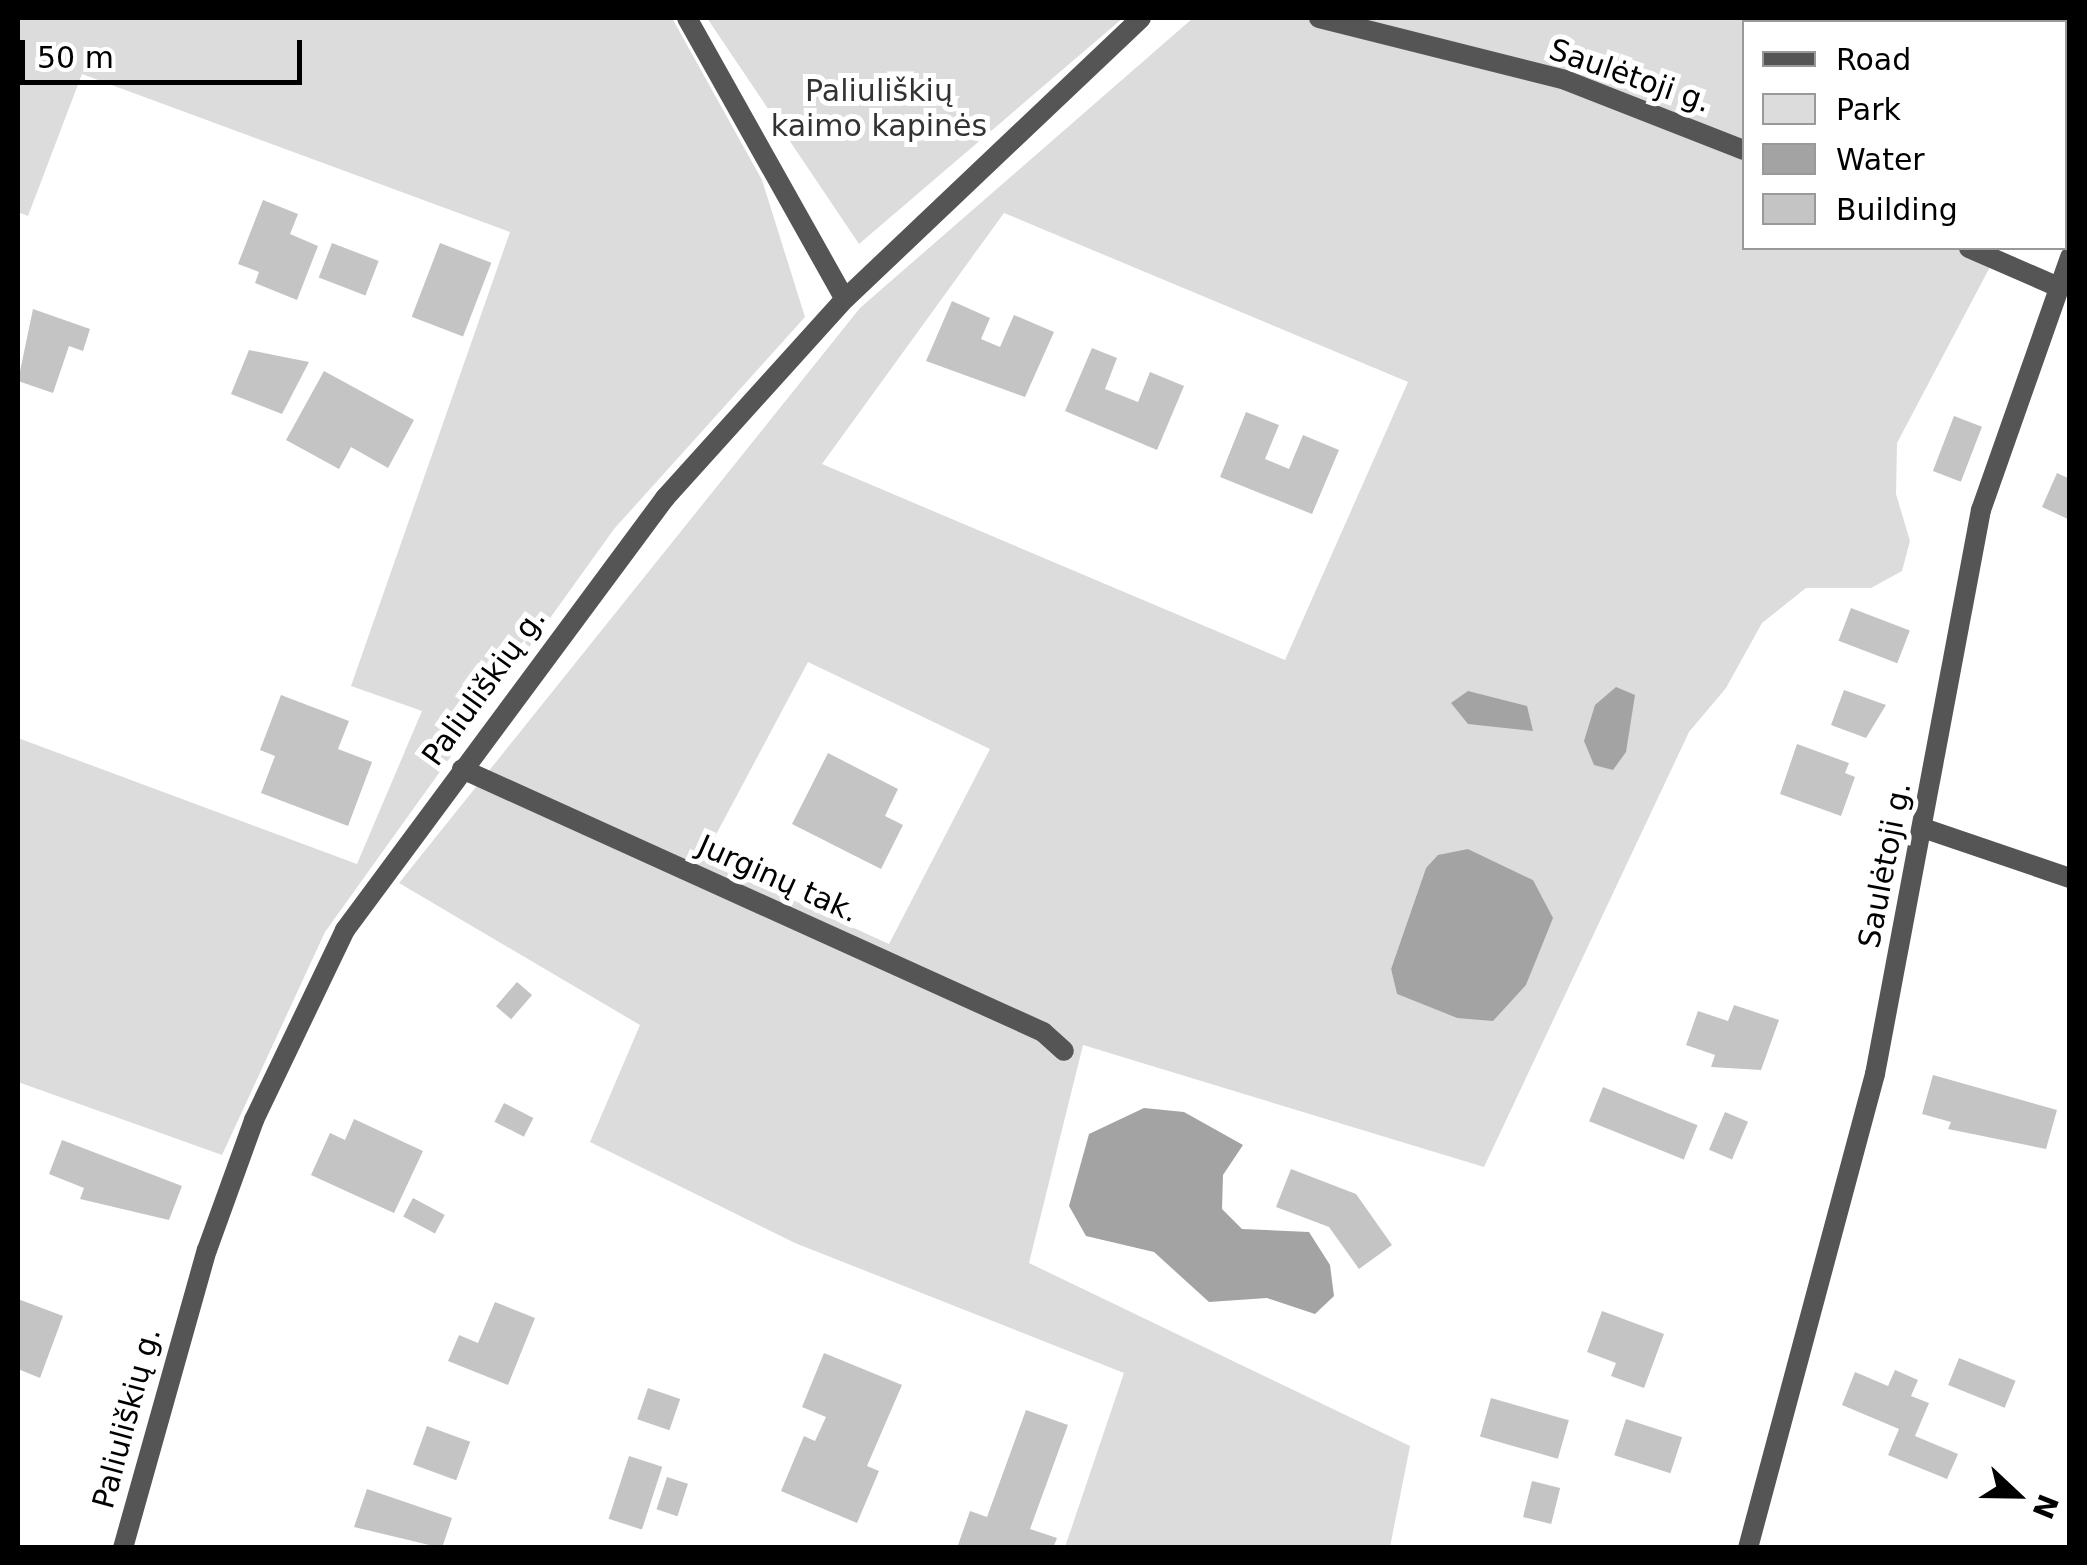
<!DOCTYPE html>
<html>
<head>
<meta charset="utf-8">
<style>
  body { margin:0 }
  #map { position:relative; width:2087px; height:1565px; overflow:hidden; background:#fff; font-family:"DejaVu Sans",sans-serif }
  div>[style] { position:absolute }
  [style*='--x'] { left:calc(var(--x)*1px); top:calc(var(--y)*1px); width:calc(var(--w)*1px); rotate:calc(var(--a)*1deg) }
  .green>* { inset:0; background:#dcdcdc }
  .water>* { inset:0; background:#a3a3a3 }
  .building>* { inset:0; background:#c4c4c4; transform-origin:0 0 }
  .street>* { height:20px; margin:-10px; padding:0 10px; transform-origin:10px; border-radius:10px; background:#555 }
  span { translate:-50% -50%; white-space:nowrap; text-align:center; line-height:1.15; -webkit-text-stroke:10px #fff; paint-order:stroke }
  .street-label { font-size:30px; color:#000 }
  .park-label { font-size:30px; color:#333 }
  .frame { position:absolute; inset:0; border:20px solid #000; pointer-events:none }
  .legend { position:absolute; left:1742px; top:20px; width:325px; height:230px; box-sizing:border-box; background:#fff; border:2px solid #999; margin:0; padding:12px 18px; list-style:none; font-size:30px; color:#000 }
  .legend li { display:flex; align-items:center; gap:20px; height:50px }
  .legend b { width:50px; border:2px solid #999 }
  .north { position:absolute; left:1967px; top:1445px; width:100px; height:100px; -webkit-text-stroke:8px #fff; paint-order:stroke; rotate:112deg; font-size:28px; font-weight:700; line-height:40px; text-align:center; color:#000 }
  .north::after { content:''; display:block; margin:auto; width:35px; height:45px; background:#000; clip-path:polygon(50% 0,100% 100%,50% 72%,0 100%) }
  .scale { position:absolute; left:20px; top:40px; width:282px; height:45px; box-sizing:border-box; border:5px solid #000; border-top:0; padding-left:12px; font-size:30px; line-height:35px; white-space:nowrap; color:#000; -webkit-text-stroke:8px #fff; paint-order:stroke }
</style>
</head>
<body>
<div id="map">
  <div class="green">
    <i style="clip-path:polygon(18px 18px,672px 18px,762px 180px,805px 317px,614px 529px,325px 932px,222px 1155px,18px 1082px,18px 738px,357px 864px,422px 711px,351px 686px,510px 232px,82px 74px,28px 216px,18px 212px)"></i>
    <i style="clip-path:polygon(707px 18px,1123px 18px,859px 244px)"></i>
    <i style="clip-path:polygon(evenodd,1193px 18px,1779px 18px,1794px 22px,1744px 22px,1744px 248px,2000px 248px,1897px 443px,1896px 494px,1910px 541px,1902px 571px,1871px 588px,1806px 588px,1762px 623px,1726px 688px,1689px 732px,1484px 1167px,1083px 1045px,1029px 1263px,1410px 1446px,1390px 1547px,1065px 1547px,1124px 1373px,795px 1243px,590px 1142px,640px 1025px,399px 883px,860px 308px,1193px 18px,1004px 213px,1408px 382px,1285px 660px,822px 464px,1004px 213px,1193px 18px,808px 662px,990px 749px,889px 944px,703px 859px,808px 662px,1193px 18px,1468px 849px,1533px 880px,1534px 963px,1526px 985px,1457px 1018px,1397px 994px,1391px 969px,1426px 868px,1468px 849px)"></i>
    <i style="clip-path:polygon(1824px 18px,2069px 18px,2069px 189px,2064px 22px)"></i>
  </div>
  <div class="water">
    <i style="clip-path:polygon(1616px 687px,1635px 695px,1626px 752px,1613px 770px,1594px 765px,1584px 741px,1595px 705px)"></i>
    <i style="clip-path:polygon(1468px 691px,1527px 706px,1533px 731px,1468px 724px,1451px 703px)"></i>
    <i style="clip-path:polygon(1468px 849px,1533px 880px,1553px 918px,1526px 985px,1493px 1021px,1457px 1018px,1397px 994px,1391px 969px,1426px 868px,1438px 855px)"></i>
    <i style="clip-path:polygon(1144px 1108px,1184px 1112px,1243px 1145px,1223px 1175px,1222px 1209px,1242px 1229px,1309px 1232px,1330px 1265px,1334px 1296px,1315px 1314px,1267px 1298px,1209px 1302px,1154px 1252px,1086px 1236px,1069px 1206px,1089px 1134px)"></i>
  </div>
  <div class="building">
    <i style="clip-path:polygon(263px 200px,298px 214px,290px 234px,318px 246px,297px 300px,255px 283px,259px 272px,238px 264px)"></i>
    <i style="left:332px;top:243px;width:50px;height:37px;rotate:21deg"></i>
    <i style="left:440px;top:243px;width:55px;height:79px;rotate:21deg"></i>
    <i style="clip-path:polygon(952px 301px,990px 318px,981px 339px,1000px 347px,1014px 315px,1054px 332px,1025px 397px,926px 361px)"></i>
    <i style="clip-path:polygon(33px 309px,90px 329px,83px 351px,69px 346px,53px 393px,18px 381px)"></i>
    <i style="clip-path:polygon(1092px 348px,1117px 358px,1105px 389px,1138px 402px,1150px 372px,1184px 386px,1157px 450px,1065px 411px)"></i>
    <i style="clip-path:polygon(249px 350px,309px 362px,282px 414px,231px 394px)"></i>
    <i style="clip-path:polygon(324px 371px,414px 420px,388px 468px,351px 447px,339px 469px,286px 440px)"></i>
    <i style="clip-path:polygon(1246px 412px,1279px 425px,1265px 459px,1289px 469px,1303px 435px,1339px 450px,1312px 514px,1220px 477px)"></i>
    <i style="left:1954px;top:416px;width:30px;height:59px;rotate:21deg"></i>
    <i style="clip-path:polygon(2057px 473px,2070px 479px,2070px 520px,2042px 507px)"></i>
    <i style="left:1851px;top:608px;width:63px;height:35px;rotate:21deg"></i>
    <i style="clip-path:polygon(1844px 690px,1886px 705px,1866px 738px,1831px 725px)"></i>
    <i style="clip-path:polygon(281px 695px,349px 721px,338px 749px,372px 762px,348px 826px,261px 793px,275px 756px,260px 750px)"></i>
    <i style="clip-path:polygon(1797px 744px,1849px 763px,1845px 773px,1855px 777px,1841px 816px,1780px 794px)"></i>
    <i style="clip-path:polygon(828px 753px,898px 789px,885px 816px,903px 825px,881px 869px,792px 824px)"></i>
    <i style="left:517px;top:982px;width:20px;height:32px;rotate:41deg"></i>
    <i style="clip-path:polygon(1734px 1005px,1779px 1020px,1761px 1070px,1711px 1067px,1715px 1055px,1686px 1045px,1698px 1011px,1728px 1021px)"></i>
    <i style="clip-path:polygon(1933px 1075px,2057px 1110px,2046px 1149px,1948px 1129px,1951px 1122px,1922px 1114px)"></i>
    <i style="left:1603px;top:1087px;width:102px;height:37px;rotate:22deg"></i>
    <i style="left:504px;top:1103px;width:33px;height:21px;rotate:27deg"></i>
    <i style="left:1725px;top:1112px;width:25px;height:41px;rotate:23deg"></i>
    <i style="clip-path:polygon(354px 1119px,423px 1151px,394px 1213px,311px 1175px,330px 1133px,345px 1140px)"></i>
    <i style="clip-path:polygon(62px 1140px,182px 1186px,169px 1220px,80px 1199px,84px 1188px,49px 1174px)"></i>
    <i style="clip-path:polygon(1291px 1169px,1356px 1194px,1392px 1245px,1359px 1269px,1329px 1227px,1276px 1207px)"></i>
    <i style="left:413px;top:1198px;width:36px;height:21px;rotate:28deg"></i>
    <i style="clip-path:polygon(18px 1299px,63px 1316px,40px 1378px,18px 1369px)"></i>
    <i style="clip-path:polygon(495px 1302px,535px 1318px,508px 1385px,448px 1361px,459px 1335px,478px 1343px)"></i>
    <i style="clip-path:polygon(1602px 1311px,1664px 1334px,1644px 1388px,1611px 1376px,1616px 1363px,1587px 1352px)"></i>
    <i style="clip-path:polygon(824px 1353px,902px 1385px,867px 1466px,879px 1471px,857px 1523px,781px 1491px,804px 1436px,815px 1441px,826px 1417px,802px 1407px)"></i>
    <i style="left:1959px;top:1358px;width:61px;height:29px;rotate:22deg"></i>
    <i style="clip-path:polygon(1895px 1370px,1918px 1380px,1911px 1396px,1929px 1403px,1915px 1436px,1958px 1454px,1947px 1479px,1888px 1455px,1899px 1429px,1842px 1405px,1855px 1372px,1888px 1386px)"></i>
    <i style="left:648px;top:1388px;width:34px;height:33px;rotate:19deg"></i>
    <i style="left:1491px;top:1398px;width:81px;height:40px;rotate:16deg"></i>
    <i style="clip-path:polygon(1026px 1410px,1068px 1425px,1030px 1529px,1057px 1538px,1053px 1548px,957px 1548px,970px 1511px,987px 1517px)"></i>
    <i style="left:1626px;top:1419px;width:59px;height:38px;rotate:18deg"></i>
    <i style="left:427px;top:1426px;width:46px;height:41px;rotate:20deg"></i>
    <i style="left:629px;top:1456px;width:35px;height:66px;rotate:18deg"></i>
    <i style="left:667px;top:1477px;width:22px;height:34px;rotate:18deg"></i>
    <i style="left:1532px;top:1481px;width:29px;height:37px;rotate:14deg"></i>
    <i style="clip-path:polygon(367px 1489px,452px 1518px,442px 1548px,354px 1527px)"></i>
  </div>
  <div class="street">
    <i style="--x:687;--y:18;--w:322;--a:60.7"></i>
    <i style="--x:1319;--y:18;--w:254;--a:14.1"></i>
    <i style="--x:1565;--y:80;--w:192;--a:21.4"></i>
    <i style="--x:1969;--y:248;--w:95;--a:23.6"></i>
    <i style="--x:462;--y:769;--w:638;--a:24.35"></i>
    <i style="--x:1043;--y:1032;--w:28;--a:42"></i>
    <i style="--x:1923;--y:828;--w:155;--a:18.8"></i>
    <i style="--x:123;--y:1548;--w:310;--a:-74.3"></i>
    <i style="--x:207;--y:1250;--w:138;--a:-70.1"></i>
    <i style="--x:254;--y:1120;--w:211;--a:-64.4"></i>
    <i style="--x:345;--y:930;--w:538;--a:-53.47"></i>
    <i style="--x:665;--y:498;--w:268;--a:-47.9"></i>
    <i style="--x:845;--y:299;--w:408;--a:-43.5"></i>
    <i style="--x:1748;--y:1548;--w:491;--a:-75"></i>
    <i style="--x:1875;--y:1074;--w:574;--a:-79.36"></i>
    <i style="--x:1981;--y:510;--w:268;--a:-70.6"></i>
  </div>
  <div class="street-label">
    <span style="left:1630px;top:76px;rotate:19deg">Saulėtoji g.</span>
    <span style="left:484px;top:687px;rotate:-54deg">Paliuliškių g.</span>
    <span style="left:1885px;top:865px;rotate:-79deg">Saulėtoji g.</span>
    <span style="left:778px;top:879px;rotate:24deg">Jurginų tak.</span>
    <span style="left:127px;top:1418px;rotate:-75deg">Paliuliškių g.</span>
  </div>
  <div class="park-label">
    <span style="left:879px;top:108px">Paliuliškių<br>kaimo kapinės</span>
  </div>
  <div class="frame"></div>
  <ul class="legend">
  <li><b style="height:12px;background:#555"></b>Road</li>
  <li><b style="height:28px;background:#dcdcdc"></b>Park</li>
  <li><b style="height:28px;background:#a3a3a3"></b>Water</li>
  <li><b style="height:28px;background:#c4c4c4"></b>Building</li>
  </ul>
  <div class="north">N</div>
  <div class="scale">50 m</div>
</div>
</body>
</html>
